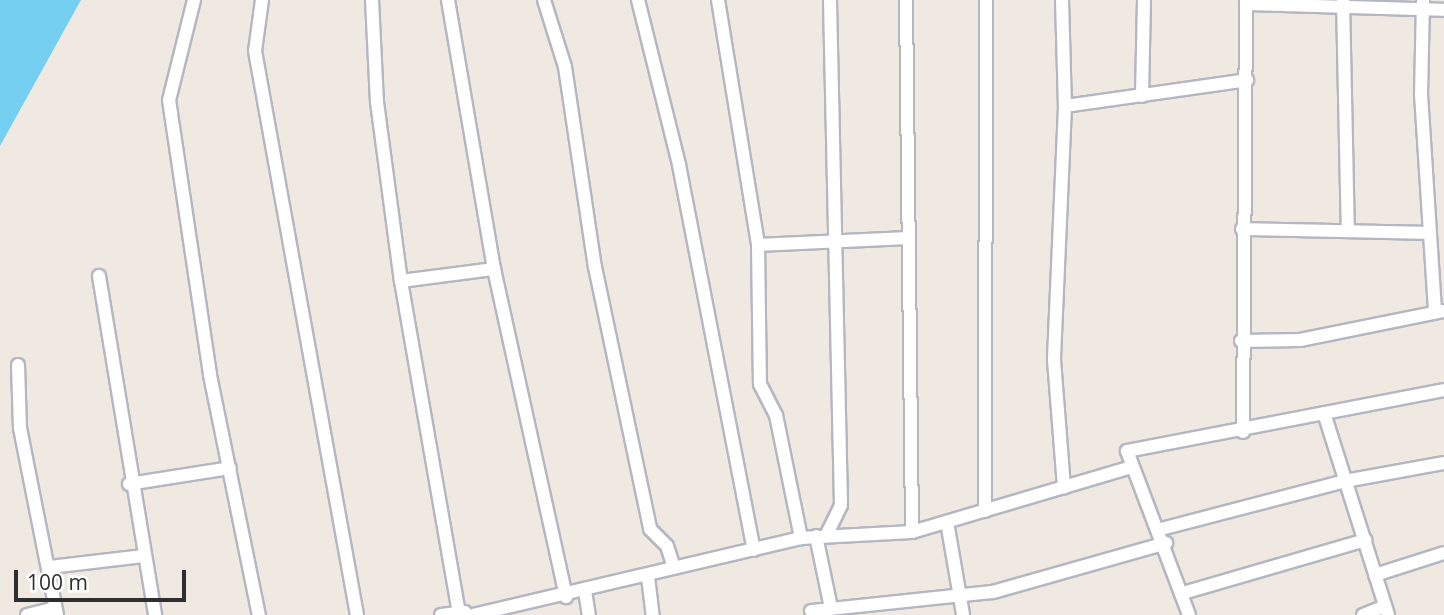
<!DOCTYPE html>
<html>
<head>
<meta charset="utf-8">
<style>
  body { margin:0 }
  #map { position:relative; width:1444px; height:615px; overflow:hidden; background:#efe9e1; font-family:"Open Sans",sans-serif }
  div>[style] { position:absolute }
  [style*='--x'] { left:calc(var(--x)*1px); top:calc(var(--y)*1px); width:calc(var(--w)*1px); rotate:calc(var(--a)*1deg) }
  .water>* { inset:0; background:#75cff0 }
  .roads { filter:drop-shadow(2px 0 #b4b7c1) drop-shadow(-2px 0 #b4b7c1) drop-shadow(0 2px #b4b7c1) drop-shadow(0 -2px #b4b7c1) }
  .minor>* { height:12px; margin:-6px; padding:0 6px; transform-origin:6px; border-radius:6px; background:#fff }
  span { translate:-50% -50%; white-space:nowrap; text-align:center; line-height:1.15; -webkit-text-stroke:6px #fff; paint-order:stroke }
  .scale { position:absolute; left:14px; top:570px; width:172px; height:32px; box-sizing:border-box; border:4px solid #2e2e2e; border-top:0; padding-left:9px; font-size:21px; line-height:24px; white-space:nowrap; color:#2e2e2e; -webkit-text-stroke:5px #fff; paint-order:stroke }
</style>
</head>
<body>
<div id="map">
  <div class="water">
    <i style="clip-path:polygon(0 0,81px 0,0 146px)"></i>
  </div>
  <div class="roads">
    <div class="minor">
      <i style="--x:194;--y:0;--w:103;--a:104"></i>
      <i style="--x:169;--y:100;--w:278;--a:81.5"></i>
      <i style="--x:210;--y:375;--w:245;--a:78.5"></i>
      <i style="--x:262;--y:0;--w:51;--a:97.8"></i>
      <i style="--x:255;--y:51;--w:573;--a:79.75"></i>
      <i style="--x:372;--y:0;--w:102;--a:87.2"></i>
      <i style="--x:377;--y:102;--w:181;--a:82.4"></i>
      <i style="--x:401;--y:281;--w:333;--a:80.1"></i>
      <i style="--x:448;--y:0;--w:273;--a:80.3"></i>
      <i style="--x:494;--y:269;--w:336;--a:77.6"></i>
      <i style="--x:544;--y:0;--w:70;--a:72.6"></i>
      <i style="--x:565;--y:67;--w:202;--a:81.5"></i>
      <i style="--x:595;--y:267;--w:268;--a:78.1"></i>
      <i style="--x:650;--y:529;--w:24;--a:45"></i>
      <i style="--x:667;--y:546;--w:23;--a:72"></i>
      <i style="--x:638;--y:0;--w:170;--a:76"></i>
      <i style="--x:679;--y:165;--w:392;--a:79"></i>
      <i style="--x:718;--y:0;--w:248;--a:80.7"></i>
      <i style="--x:758;--y:245;--w:139;--a:89.2"></i>
      <i style="--x:760;--y:384;--w:35;--a:63"></i>
      <i style="--x:776;--y:415;--w:126;--a:78.5"></i>
      <i style="--x:906;--y:0;--w:532;--a:89.35"></i>
      <i style="--x:1062;--y:0;--w:106;--a:88.4"></i>
      <i style="--x:1065;--y:106;--w:254;--a:92.5"></i>
      <i style="--x:1054;--y:360;--w:128;--a:85.5"></i>
      <i style="--x:1343;--y:0;--w:231;--a:88.8"></i>
      <i style="--x:1423;--y:0;--w:94;--a:91.2"></i>
      <i style="--x:1421;--y:94;--w:219;--a:86.3"></i>
      <i style="--x:1246;--y:4;--w:198;--a:1.7"></i>
      <i style="--x:1142;--y:96;--w:96;--a:-88.8"></i>
      <i style="--x:1065;--y:106;--w:184;--a:-8.1"></i>
      <i style="--x:1242;--y:229;--w:185;--a:1.2"></i>
      <i style="--x:758;--y:245;--w:150;--a:-2.7"></i>
      <i style="--x:99;--y:276;--w:344;--a:80.6"></i>
      <i style="--x:401;--y:281;--w:94;--a:-7.4"></i>
      <i style="--x:1241;--y:341;--w:59;--a:-1"></i>
      <i style="--x:1300;--y:340;--w:147;--a:-11.4"></i>
      <i style="--x:18;--y:365;--w:63;--a:88.2"></i>
      <i style="--x:20;--y:428;--w:191;--a:78.8"></i>
      <i style="--x:1324;--y:413;--w:212;--a:72.4"></i>
      <i style="--x:1243;--y:432;--w:432;--a:-89.6"></i>
      <i style="--x:129;--y:484;--w:102;--a:-9"></i>
      <i style="--x:985;--y:511;--w:511;--a:-89.89"></i>
      <i style="--x:947;--y:522;--w:94;--a:80.2"></i>
      <i style="--x:1161;--y:529;--w:190;--a:-14.6"></i>
      <i style="--x:1345;--y:481;--w:101;--a:-10.3"></i>
      <i style="--x:827;--y:534;--w:32;--a:-64"></i>
      <i style="--x:841;--y:505;--w:505;--a:-91.25"></i>
      <i style="--x:816;--y:536;--w:74;--a:78.2"></i>
      <i style="--x:50;--y:567;--w:94;--a:-6.7"></i>
      <i style="--x:1375;--y:575;--w:72;--a:-17.7"></i>
      <i style="--x:648;--y:577;--w:38;--a:83"></i>
      <i style="--x:585;--y:591;--w:24;--a:81"></i>
      <i style="--x:1183;--y:593;--w:190;--a:-16.2"></i>
      <i style="--x:811;--y:611;--w:183;--a:-6"></i>
      <i style="--x:993;--y:592;--w:180;--a:-15.8"></i>
      <i style="--x:27;--y:615;--w:29;--a:-14"></i>
      <i style="--x:441;--y:615;--w:24;--a:-7"></i>
      <i style="--x:473;--y:615;--w:337;--a:-13.2"></i>
      <i style="--x:801;--y:538;--w:111;--a:-3.1"></i>
      <i style="--x:912;--y:532;--w:229;--a:-16.5"></i>
      <i style="--x:1189;--y:615;--w:175;--a:-110.7"></i>
      <i style="--x:1127;--y:451;--w:323;--a:-10.9"></i>
      <i style="--x:1363;--y:615;--w:24;--a:-22"></i>
    </div>
  </div>
  <div class="scale">100 m</div>
</div>
</body>
</html>
